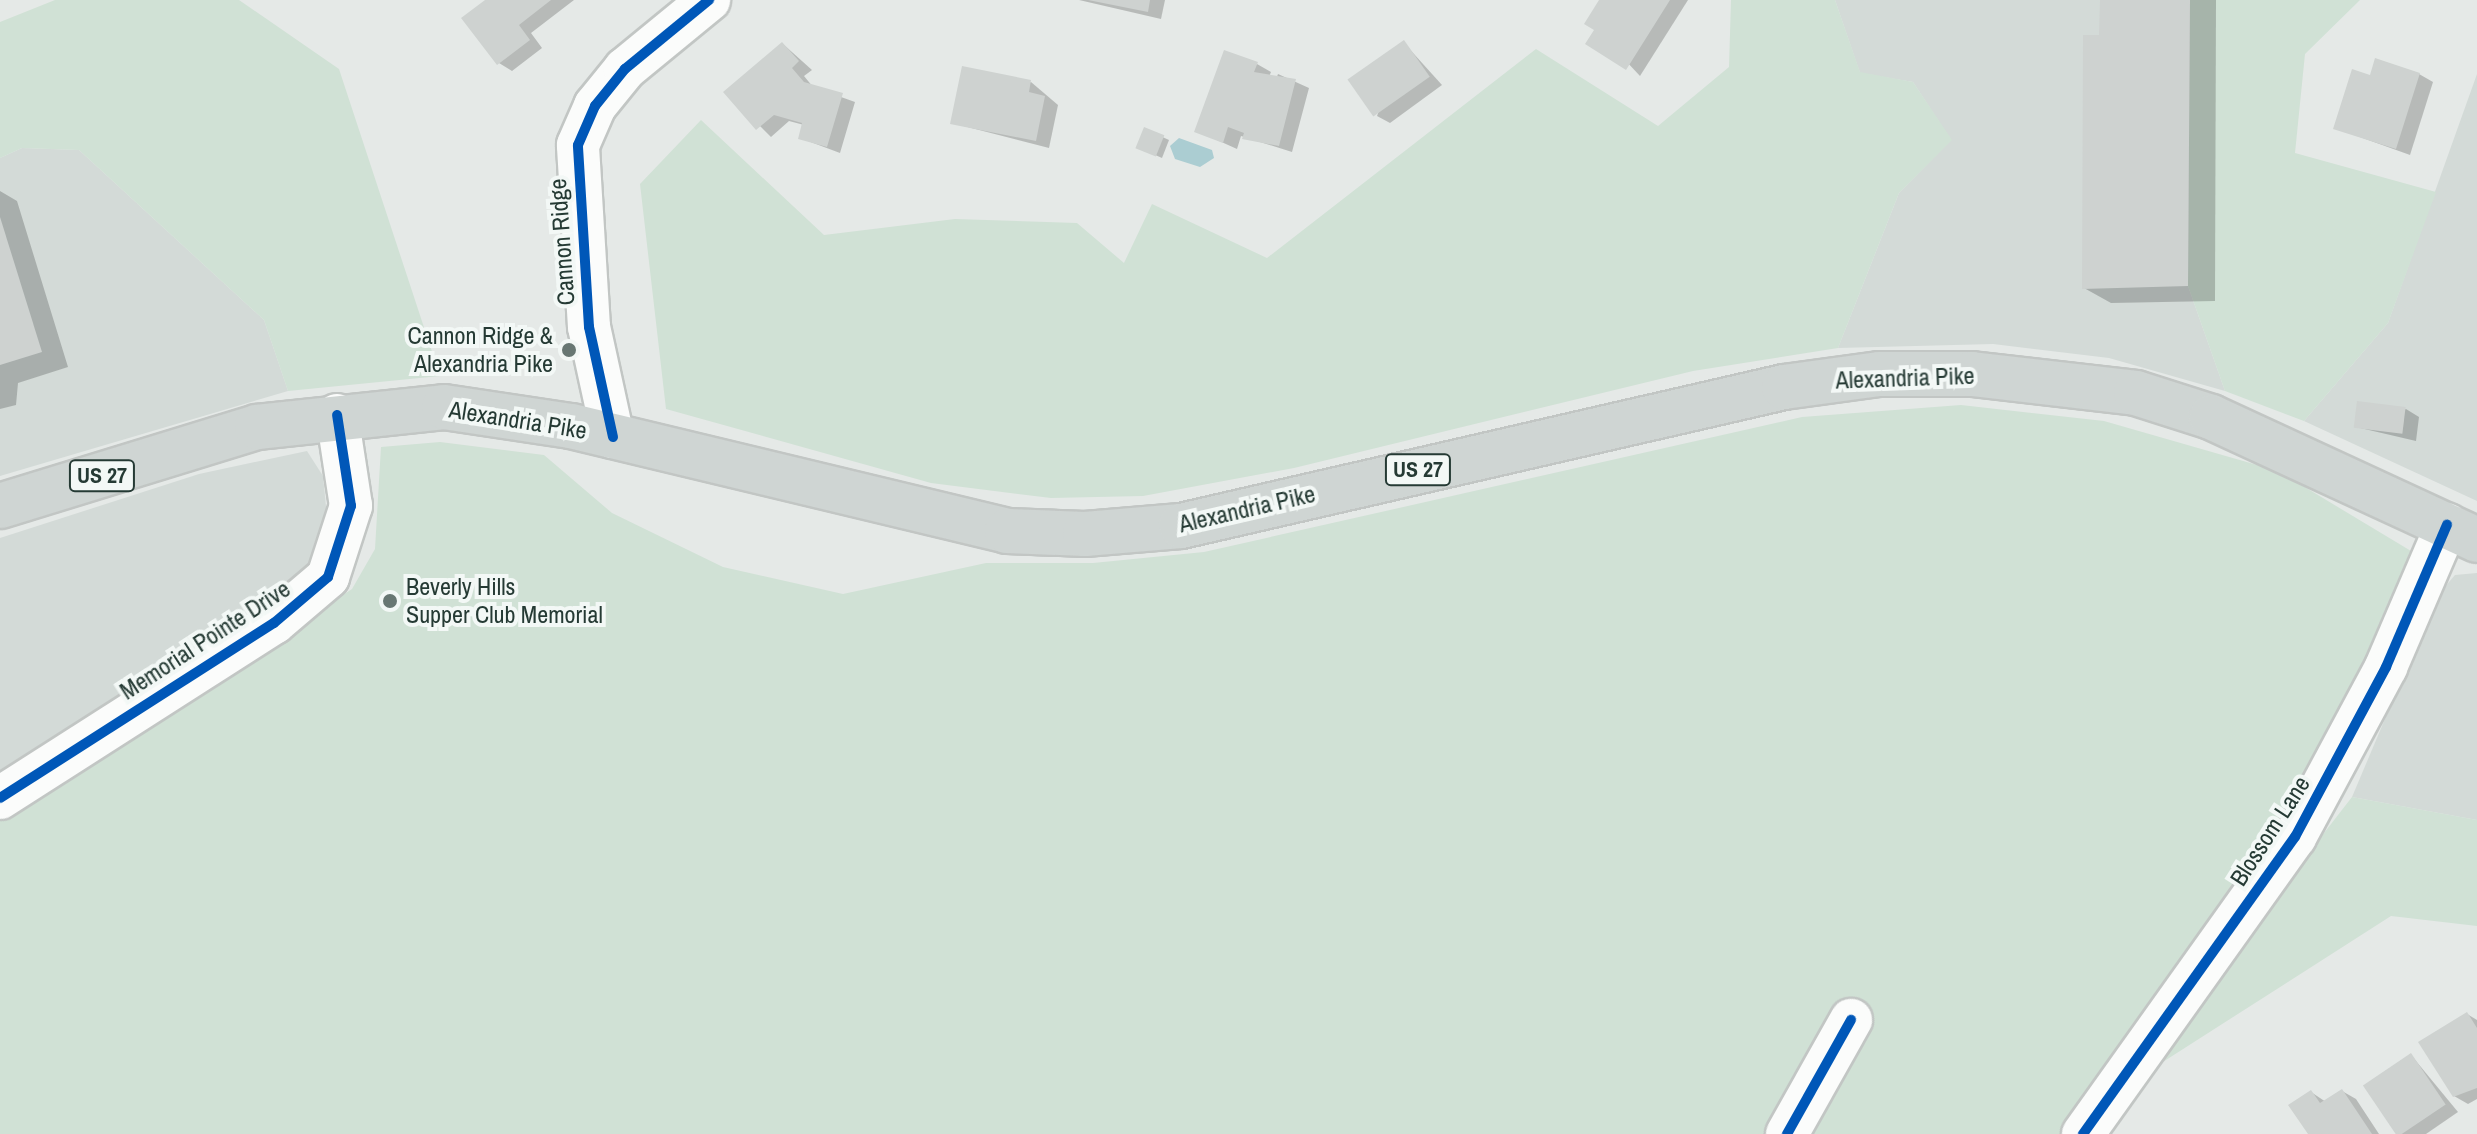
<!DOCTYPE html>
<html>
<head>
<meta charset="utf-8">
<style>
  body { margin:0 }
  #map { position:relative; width:2477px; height:1134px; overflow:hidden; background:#e5e9e7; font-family:"Archivo Narrow",sans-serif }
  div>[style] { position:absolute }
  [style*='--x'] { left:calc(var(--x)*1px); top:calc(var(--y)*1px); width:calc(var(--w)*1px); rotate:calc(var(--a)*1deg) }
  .built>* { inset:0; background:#d3dad7 }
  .green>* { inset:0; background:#d0e1d5 }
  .water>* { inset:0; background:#abcdd2 }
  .shadow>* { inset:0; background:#0003 }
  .building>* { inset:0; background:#ced2d0; transform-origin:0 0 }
  .roads { filter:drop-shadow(2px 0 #c2c6c4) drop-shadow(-2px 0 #c2c6c4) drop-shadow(0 2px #c2c6c4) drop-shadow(0 -2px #c2c6c4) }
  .minor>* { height:42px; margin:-21px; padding:0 21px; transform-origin:21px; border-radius:21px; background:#fbfcfb }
  .major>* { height:44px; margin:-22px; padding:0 22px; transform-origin:22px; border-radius:22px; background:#cfd5d3 }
  .cycleway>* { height:10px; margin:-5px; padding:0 5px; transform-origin:5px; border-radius:5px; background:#0057b8 }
  .dots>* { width:22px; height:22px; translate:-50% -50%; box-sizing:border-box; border:4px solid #f3f8f6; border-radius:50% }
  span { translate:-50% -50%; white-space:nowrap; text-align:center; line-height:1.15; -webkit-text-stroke:8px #f3f8f6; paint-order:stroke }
  .shield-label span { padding:2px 6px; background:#f3f8f6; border:2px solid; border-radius:6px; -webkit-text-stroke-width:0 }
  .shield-label { font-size:22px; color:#253a34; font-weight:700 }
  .street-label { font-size:24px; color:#253a34 }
  .poi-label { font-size:24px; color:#253a34 }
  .right { translate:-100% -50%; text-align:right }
  .left { translate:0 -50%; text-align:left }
</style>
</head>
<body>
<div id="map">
  <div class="built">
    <i style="clip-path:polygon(1835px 0,2190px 0,2188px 286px,2225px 391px,2109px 358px,1993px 344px,1838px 348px,1899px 193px,1951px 140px,1913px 82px,1860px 73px)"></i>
    <i style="clip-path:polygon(2477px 74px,2477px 501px,2304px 421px,2388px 323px)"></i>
    <i style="clip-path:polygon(22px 148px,79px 150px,264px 320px,288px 391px,0 476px,0 158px)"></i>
    <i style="clip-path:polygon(307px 451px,323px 476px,329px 537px,308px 581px,0 780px,0 538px,199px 474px)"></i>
    <i style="clip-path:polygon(2477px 573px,2477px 820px,2352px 797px,2437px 596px,2455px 575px)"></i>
  </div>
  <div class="green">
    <i style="clip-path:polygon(55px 0,239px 0,339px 69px,440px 376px,288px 391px,264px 320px,79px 150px,22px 148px,0 158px,0 22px)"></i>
    <i style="clip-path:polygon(1731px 0,1835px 0,1860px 72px,1913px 82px,1952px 140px,1899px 193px,1838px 348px,1693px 371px,1294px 468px,1143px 496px,1051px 498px,931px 483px,666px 409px,640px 184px,701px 120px,824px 235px,955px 219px,1077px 223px,1124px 263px,1152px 204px,1267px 258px,1536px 49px,1658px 126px,1729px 67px)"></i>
    <i style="clip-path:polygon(2190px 0,2360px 0,2305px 54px,2295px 153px,2436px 192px,2388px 323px,2304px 421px,2225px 391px,2188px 286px)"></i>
    <i style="clip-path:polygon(1961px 405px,2104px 421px,2278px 471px,2411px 551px,2356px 678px,2255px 860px,2061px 1134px,0 1134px,0 817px,352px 589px,375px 549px,381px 447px,440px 442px,544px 455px,612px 513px,723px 567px,843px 594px,986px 563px,1093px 563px,1204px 552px,1802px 417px)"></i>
    <i style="clip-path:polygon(2352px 797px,2477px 820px,2477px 926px,2391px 916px,2130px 1083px)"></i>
  </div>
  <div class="water">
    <i style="clip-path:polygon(1179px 138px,1212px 150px,1214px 158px,1200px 167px,1175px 159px,1170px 146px)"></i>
  </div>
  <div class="shadow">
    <i style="clip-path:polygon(488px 0,574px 0,531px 33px,542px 48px,512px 71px,499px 63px)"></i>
    <i style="clip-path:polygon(1079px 0,1165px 0,1161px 19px)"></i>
    <i style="clip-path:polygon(1601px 0,1688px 0,1640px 76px,1597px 30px)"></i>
    <i style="clip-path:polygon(2102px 0,2216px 0,2215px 301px,2111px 303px,2084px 288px)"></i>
    <i style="clip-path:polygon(1404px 43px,1442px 85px,1390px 123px,1377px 116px)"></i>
    <i style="clip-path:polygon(783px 44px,812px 70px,804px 76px,813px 87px,855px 102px,840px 153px,800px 138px,804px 125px,789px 121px,771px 137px,726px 92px)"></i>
    <i style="clip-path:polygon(1257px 64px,1271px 72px,1268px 79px,1275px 82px,1278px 74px,1309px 88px,1292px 152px,1241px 136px,1237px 149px,1197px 131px)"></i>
    <i style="clip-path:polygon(2419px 74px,2433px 82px,2410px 155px,2335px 128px,2371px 77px)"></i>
    <i style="clip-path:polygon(1031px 82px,1058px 105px,1049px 148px,952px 123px)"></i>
    <i style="clip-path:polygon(1145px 129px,1169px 140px,1162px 158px,1144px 150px)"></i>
    <i style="clip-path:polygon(0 191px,17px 201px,68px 367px,18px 383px,16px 405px,0 409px)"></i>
    <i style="clip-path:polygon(2406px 409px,2419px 417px,2416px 441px,2356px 427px)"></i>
    <i style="clip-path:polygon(2467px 1014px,2477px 1020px,2477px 1099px,2468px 1104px,2454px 1096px)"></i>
    <i style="clip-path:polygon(2411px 1055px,2458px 1112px,2426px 1134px,2398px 1134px,2366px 1086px)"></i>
    <i style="clip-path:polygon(2342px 1091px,2356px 1099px,2379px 1134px,2310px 1134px,2311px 1092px,2326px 1102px)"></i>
  </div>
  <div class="building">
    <i style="clip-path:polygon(485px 0,551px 0,519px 25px,530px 40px,497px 65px,461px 18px)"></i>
    <i style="clip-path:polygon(1088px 0,1150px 0,1148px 12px)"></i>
    <i style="clip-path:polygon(1599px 0,1670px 0,1626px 70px,1585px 44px,1594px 30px,1584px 24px)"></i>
    <i style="clip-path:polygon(2100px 0,2190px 0,2188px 286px,2082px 289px,2083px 35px,2099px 35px)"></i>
    <i style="left:1404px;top:40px;width:45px;height:69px;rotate:55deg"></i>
    <i style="clip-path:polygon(782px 42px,799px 61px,792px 68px,804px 82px,843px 93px,827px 147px,798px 139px,802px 123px,774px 115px,756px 130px,723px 92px)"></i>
    <i style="clip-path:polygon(1224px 50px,1258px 62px,1254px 72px,1296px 79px,1279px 146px,1242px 139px,1244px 133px,1228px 127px,1223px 143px,1194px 132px)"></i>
    <i style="clip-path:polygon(2375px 58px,2420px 73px,2396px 149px,2333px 129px,2352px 69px,2370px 75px)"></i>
    <i style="clip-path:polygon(962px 66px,1031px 80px,1029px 92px,1045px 96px,1036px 141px,950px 124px)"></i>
    <i style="left:1144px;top:127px;width:22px;height:23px;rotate:22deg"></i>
    <i style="clip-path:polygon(0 217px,42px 352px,0 365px)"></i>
    <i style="left:2357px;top:401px;width:49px;height:27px;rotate:7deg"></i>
    <i style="clip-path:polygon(2467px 1012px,2477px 1028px,2477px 1088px,2453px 1097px,2418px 1042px)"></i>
    <i style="left:2411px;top:1053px;width:62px;height:58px;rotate:56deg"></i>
    <i style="clip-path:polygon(2342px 1089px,2372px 1134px,2308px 1134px,2288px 1105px,2311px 1090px,2320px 1103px)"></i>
  </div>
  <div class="roads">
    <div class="minor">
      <i style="--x:613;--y:437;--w:113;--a:-102.3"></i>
      <i style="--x:589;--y:327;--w:182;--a:-93.5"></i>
      <i style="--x:578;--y:145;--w:43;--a:-66.4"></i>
      <i style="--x:595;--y:106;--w:48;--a:-51"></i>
      <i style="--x:625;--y:69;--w:109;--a:-39.4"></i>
      <i style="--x:0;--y:798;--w:325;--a:-32.6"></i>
      <i style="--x:274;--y:623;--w:71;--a:-40.4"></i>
      <i style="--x:328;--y:577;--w:75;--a:-72.1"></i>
      <i style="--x:351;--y:506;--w:92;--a:-98.7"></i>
      <i style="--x:1787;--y:1134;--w:131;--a:-60.7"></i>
      <i style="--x:2083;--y:1134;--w:365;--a:-54.5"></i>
      <i style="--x:2295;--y:837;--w:193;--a:-61.8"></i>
      <i style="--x:2386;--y:667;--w:155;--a:-66.8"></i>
    </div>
    <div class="major">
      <i style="--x:0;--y:506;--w:269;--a:-17.1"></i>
      <i style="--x:257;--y:427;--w:188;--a:-6.1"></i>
      <i style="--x:444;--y:407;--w:128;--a:8.5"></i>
      <i style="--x:571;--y:426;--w:448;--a:13.5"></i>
      <i style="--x:1007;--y:531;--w:78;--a:2.2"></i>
      <i style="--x:1085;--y:534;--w:96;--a:-4.8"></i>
      <i style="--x:1181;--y:526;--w:619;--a:-12.98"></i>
      <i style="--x:1784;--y:387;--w:96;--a:-7.8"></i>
      <i style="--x:1879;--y:374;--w:93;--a:0"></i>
      <i style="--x:1972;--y:374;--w:165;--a:6.6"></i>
      <i style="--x:2136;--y:393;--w:79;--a:17.7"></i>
      <i style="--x:2211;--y:417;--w:293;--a:24.8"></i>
    </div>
  </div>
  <div class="cycleway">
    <i style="--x:613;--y:437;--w:113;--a:-102.3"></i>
    <i style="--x:589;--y:327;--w:182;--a:-93.5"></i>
    <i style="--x:578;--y:145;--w:43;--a:-66.4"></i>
    <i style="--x:595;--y:106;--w:48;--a:-51"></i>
    <i style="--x:625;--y:69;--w:109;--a:-39.4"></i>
    <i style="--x:0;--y:798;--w:325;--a:-32.6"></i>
    <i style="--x:274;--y:623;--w:71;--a:-40.4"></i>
    <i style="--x:328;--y:577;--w:75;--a:-72.1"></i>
    <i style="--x:351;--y:506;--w:92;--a:-98.7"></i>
    <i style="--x:1787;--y:1134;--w:131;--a:-60.7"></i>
    <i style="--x:2083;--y:1134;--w:365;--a:-54.5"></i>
    <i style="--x:2295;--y:837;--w:193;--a:-61.8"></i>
    <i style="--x:2386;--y:667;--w:155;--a:-66.8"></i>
  </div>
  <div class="dots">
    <i style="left:569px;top:350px;background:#687773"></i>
    <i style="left:390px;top:601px;background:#687773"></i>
  </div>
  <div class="shield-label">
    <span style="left:1418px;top:470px">US 27</span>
    <span style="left:102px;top:476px">US 27</span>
  </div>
  <div class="street-label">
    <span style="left:562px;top:242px;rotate:-94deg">Cannon Ridge</span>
    <span style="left:1905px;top:378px;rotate:-2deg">Alexandria Pike</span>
    <span style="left:518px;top:420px;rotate:9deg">Alexandria Pike</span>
    <span style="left:1247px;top:509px;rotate:-13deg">Alexandria Pike</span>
    <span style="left:205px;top:640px;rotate:-33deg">Memorial Pointe Drive</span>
    <span style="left:2270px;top:831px;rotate:-57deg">Blossom Lane</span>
  </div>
  <div class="poi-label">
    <span class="right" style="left:553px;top:350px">Cannon Ridge &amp;<br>Alexandria Pike</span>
    <span class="left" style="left:406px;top:601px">Beverly Hills<br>Supper Club Memorial</span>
  </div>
</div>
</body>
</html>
